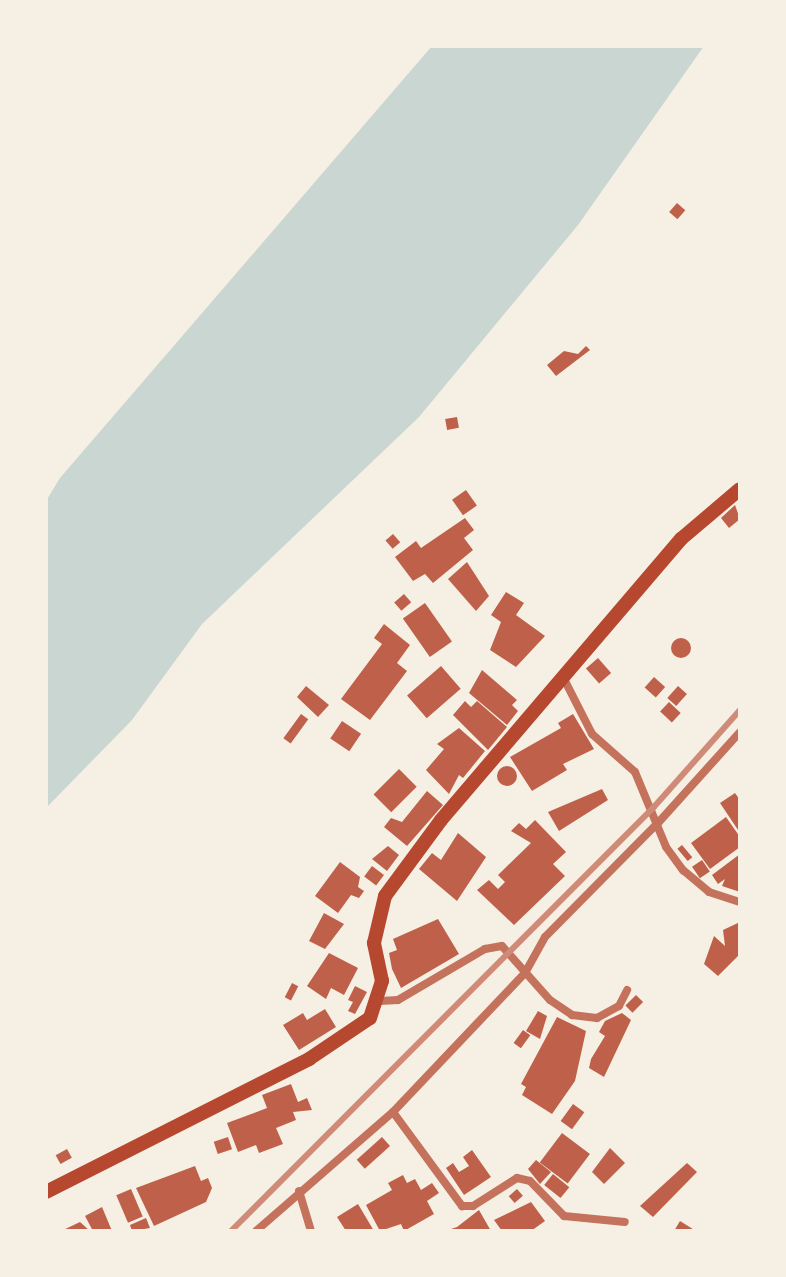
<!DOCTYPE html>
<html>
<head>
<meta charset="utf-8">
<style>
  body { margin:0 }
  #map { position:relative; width:786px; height:1277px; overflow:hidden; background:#f6efe4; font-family:Overpass,sans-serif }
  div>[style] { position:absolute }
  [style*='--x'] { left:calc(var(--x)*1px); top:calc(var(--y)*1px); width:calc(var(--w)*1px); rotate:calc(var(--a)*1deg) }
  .water>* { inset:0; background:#c9d6d2 }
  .building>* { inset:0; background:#bf614a; transform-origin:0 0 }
  .round { border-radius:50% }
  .minor>* { height:8px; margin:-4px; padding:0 4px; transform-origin:4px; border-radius:4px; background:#c5725c }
  .secondary>* { height:14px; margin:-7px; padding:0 7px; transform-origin:7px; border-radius:7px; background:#b5482f }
  .rail>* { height:6px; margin:-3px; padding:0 3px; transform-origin:3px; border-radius:3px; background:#cf8b77 }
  span { translate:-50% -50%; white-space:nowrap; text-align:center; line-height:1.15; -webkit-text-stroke:6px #f6efe4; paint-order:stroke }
  .frame { position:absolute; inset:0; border:48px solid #f6efe4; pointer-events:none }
</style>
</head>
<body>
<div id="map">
  <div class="water">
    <i style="clip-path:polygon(432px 46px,704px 46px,578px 225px,419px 417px,202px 624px,132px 720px,46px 808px,46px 501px,60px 478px)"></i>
  </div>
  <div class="building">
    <i style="left:677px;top:203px;width:11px;height:12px;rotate:41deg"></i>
    <i style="clip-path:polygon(586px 346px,590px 350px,556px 376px,547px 365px,564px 351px,578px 354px)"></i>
    <i style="left:457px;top:417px;width:11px;height:12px;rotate:80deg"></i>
    <i style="left:466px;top:490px;width:19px;height:17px;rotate:55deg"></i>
    <i style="clip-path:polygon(735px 505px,740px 519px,729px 528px,721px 518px)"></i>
    <i style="clip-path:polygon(465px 518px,474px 530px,464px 538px,473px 550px,433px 583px,425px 574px,413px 581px,395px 557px,416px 541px,421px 548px)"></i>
    <i style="left:393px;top:534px;width:11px;height:10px;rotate:49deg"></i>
    <i style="clip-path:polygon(467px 562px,489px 596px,476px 611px,448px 579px)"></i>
    <i style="clip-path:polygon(506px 592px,524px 603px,516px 615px,545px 636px,516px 667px,490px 650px,501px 622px,491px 615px)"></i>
    <i style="left:404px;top:594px;width:11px;height:13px;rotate:49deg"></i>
    <i style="left:425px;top:603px;width:47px;height:27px;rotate:55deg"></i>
    <i style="clip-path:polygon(384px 624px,410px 645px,397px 663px,407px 671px,370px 720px,341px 699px,382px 644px,374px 638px)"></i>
    <i class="round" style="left:671px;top:638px;width:20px;height:20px"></i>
    <i style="left:598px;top:658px;width:20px;height:16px;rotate:49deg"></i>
    <i style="left:441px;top:666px;width:30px;height:45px;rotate:49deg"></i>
    <i style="clip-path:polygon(482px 670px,517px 700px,512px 705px,518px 711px,507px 725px,469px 693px)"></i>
    <i style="left:654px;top:677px;width:15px;height:14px;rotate:42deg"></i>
    <i style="clip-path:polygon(306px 686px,329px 705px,318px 717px,297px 697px)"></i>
    <i style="left:678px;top:686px;width:12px;height:16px;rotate:42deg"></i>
    <i style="clip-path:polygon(465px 701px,471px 707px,477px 701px,507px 727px,488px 750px,453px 715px)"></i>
    <i style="left:669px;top:702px;width:16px;height:13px;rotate:43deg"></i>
    <i style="left:301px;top:714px;width:9px;height:30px;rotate:36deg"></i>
    <i style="clip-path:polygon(573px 714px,594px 749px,563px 764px,567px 770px,532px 791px,510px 757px,561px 728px,558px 723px)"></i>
    <i style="left:342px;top:721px;width:23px;height:21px;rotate:34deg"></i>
    <i style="clip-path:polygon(459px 728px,485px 751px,463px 778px,459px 775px,449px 794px,426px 770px,444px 749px,437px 744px)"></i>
    <i class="round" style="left:497px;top:766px;width:20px;height:20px"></i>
    <i style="left:399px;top:769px;width:25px;height:36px;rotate:45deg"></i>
    <i style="clip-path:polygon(602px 789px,608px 800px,559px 831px,548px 812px)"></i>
    <i style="clip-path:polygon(427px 791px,443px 805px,407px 846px,384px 827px,391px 818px,402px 822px)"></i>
    <i style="clip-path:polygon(735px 793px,740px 800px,740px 833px,720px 803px)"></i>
    <i style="clip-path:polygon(726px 817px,740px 837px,740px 847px,710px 869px,691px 843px)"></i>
    <i style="clip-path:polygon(535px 820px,566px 852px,553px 864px,565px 876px,514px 925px,477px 890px,489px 880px,498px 889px,505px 882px,498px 875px,531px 843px,511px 831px,519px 823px,526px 829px)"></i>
    <i style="clip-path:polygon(458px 833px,486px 857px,457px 901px,419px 869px,432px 853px,441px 860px)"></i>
    <i style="left:682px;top:845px;width:16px;height:6px;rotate:50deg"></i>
    <i style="clip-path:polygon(388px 846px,399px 855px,387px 871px,372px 859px)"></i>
    <i style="clip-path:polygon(740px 854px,740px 892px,722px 886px,725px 879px,718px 884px,712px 875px)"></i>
    <i style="left:702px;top:860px;width:14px;height:12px;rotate:56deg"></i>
    <i style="clip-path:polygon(340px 862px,360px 877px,358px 887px,364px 891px,359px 898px,351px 895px,338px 913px,315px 896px)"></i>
    <i style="left:372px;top:866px;width:15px;height:13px;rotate:37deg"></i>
    <i style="clip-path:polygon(324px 913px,344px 924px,325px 949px,309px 941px)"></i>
    <i style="clip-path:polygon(438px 919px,459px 954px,401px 988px,392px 969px,389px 953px,397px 950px,393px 939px)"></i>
    <i style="clip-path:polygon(740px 922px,740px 954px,718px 976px,704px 964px,714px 936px,725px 946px,723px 930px)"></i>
    <i style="clip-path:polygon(329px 953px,358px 968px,344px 995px,331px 988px,326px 999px,307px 986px)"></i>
    <i style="left:292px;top:983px;width:7px;height:16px;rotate:27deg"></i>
    <i style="clip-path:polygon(355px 986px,367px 992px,355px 1014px,348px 1011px,353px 1002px,348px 1000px)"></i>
    <i style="left:636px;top:995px;width:10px;height:15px;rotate:45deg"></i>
    <i style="clip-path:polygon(325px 1009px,336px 1027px,299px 1050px,283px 1025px,303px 1013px,307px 1020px)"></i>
    <i style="clip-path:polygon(538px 1011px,547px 1016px,540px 1039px,526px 1031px)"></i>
    <i style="clip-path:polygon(622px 1013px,631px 1020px,604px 1077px,589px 1068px,591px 1059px,605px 1036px,599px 1032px,605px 1021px)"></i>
    <i style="clip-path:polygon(557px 1017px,586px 1031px,575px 1081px,552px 1114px,522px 1095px,526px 1087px,521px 1084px)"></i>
    <i style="left:523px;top:1030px;width:9px;height:16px;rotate:36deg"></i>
    <i style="clip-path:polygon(291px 1084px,298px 1102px,307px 1098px,312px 1110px,293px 1112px,296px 1120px,276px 1128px,283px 1144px,259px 1153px,256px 1145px,238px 1152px,227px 1123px,267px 1108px,262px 1095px)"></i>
    <i style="left:573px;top:1104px;width:14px;height:21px;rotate:36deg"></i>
    <i style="left:562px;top:1133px;width:35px;height:37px;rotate:37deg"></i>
    <i style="left:228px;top:1137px;width:13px;height:15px;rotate:72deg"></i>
    <i style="left:382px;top:1137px;width:12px;height:34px;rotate:48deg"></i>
    <i style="clip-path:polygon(610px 1148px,625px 1163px,604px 1184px,592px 1172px)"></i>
    <i style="left:67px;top:1149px;width:10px;height:13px;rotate:61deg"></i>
    <i style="clip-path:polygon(472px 1150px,491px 1177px,464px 1195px,446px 1168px,453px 1163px,459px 1172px,469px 1166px,463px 1157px)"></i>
    <i style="clip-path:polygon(536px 1160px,551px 1172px,540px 1184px,528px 1169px)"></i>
    <i style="clip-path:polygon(687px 1163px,697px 1172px,653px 1217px,640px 1206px)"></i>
    <i style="clip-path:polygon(195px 1166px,201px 1181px,208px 1178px,212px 1188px,206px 1202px,154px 1226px,136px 1188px)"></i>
    <i style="left:553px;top:1174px;width:21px;height:14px;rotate:39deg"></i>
    <i style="clip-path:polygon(403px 1175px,407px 1183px,415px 1179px,421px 1190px,432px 1183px,439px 1193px,427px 1201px,434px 1214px,404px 1231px,401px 1224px,380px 1231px,366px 1205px,392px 1190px,388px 1183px)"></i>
    <i style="left:131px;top:1189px;width:30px;height:16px;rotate:67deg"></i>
    <i style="left:517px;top:1189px;width:9px;height:11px;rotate:49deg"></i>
    <i style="clip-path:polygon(531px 1202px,545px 1221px,531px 1231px,502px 1231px,494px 1220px)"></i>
    <i style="clip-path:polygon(358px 1204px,374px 1231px,346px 1231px,337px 1217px)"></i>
    <i style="clip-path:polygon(102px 1207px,112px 1231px,93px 1231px,85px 1216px)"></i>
    <i style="clip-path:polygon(479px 1210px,491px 1231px,445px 1231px,457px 1227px)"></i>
    <i style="clip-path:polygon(146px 1218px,150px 1228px,132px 1231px,130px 1225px)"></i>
    <i style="clip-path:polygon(680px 1221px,696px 1231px,674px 1231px)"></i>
    <i style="clip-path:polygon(80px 1222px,90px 1231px,61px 1231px)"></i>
  </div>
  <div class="minor">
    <i style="--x:563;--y:677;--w:64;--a:63"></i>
    <i style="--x:592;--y:734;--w:57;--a:41.5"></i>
    <i style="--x:635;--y:772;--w:81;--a:67.5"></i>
    <i style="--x:666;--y:847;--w:29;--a:54"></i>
    <i style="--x:683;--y:870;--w:34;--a:40"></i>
    <i style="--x:709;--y:892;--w:33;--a:18"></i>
    <i style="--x:380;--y:1001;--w:18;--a:-3"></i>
    <i style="--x:398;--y:1000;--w:101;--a:-30.4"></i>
    <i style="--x:485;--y:949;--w:17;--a:-10"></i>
    <i style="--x:502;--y:946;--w:72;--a:48.4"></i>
    <i style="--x:550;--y:1000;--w:27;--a:34"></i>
    <i style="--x:572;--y:1015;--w:25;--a:7"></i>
    <i style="--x:597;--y:1018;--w:25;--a:-29"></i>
    <i style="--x:619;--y:1006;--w:18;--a:-63"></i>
    <i style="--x:393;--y:1112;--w:117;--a:53.7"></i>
    <i style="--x:462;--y:1206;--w:11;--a:0"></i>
    <i style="--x:473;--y:1206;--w:52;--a:-32.5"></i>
    <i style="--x:517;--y:1178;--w:13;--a:13"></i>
    <i style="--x:530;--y:1181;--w:49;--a:45.8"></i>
    <i style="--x:564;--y:1216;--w:61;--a:5.6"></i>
    <i style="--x:299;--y:1191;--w:42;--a:73.3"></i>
    <i style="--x:256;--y:1231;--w:181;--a:-41"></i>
    <i style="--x:393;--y:1112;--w:192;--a:-46.5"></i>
    <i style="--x:525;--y:973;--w:41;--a:-60.9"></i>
    <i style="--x:545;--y:937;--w:161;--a:-45.3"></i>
    <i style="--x:658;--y:823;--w:122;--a:-48"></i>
  </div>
  <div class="secondary">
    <i style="--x:46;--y:1192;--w:295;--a:-26.8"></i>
    <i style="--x:309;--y:1059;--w:73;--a:-33.9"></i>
    <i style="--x:370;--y:1018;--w:39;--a:-72"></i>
    <i style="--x:382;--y:981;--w:39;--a:-102"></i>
    <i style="--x:374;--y:943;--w:48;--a:-76.8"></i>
    <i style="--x:385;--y:896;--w:94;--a:-53.6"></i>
    <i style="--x:441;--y:820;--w:370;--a:-49.5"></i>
    <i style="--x:681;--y:539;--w:77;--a:-40.3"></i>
  </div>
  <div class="rail">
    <i style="--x:231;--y:1231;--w:598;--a:-45.07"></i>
    <i style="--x:653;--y:808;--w:131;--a:-48.4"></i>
  </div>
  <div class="frame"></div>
</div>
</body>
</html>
